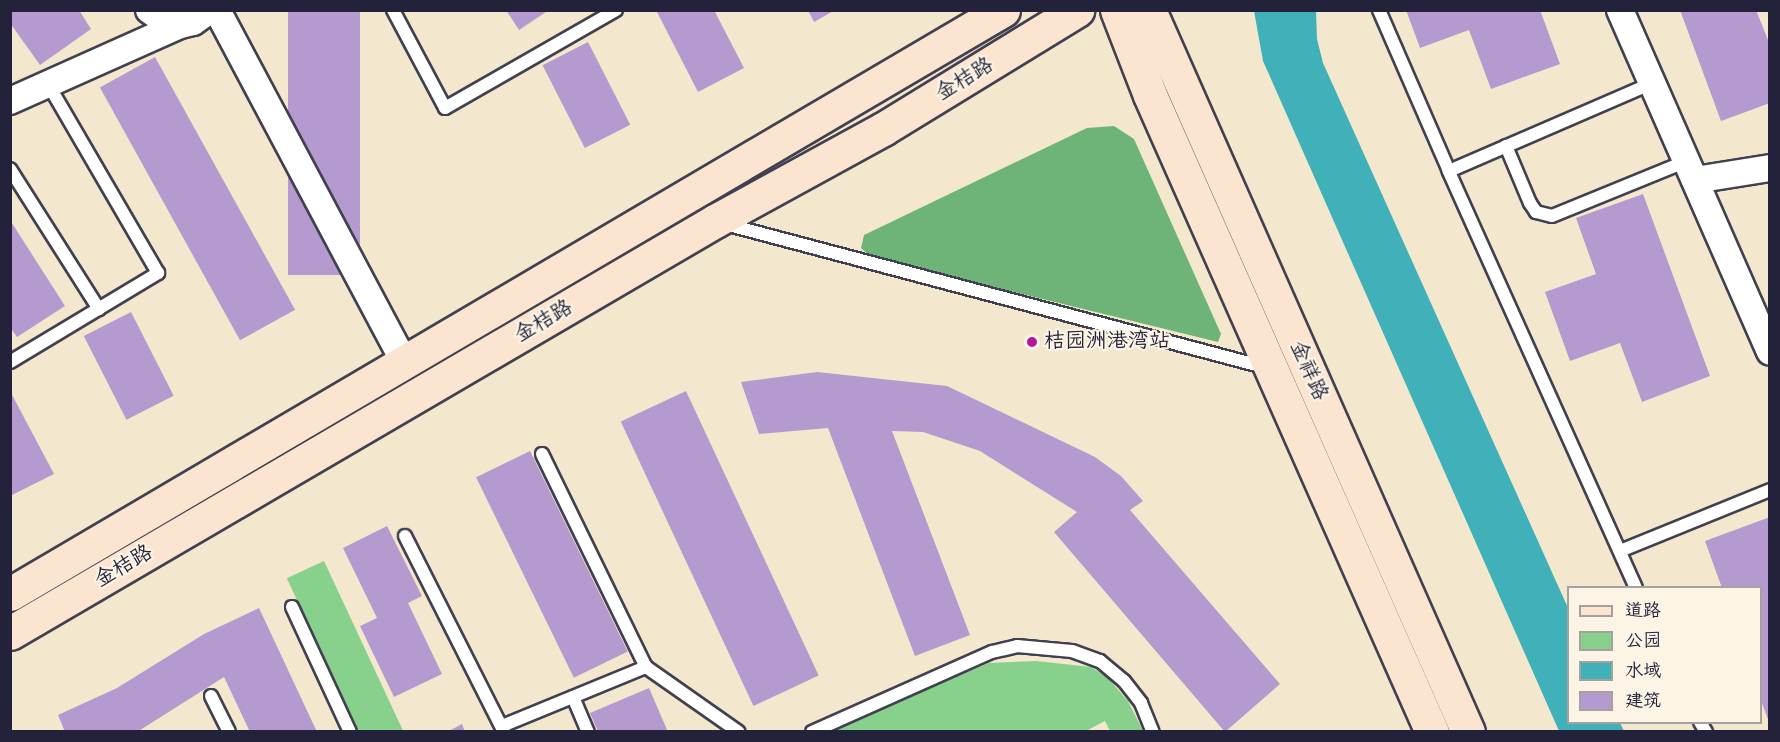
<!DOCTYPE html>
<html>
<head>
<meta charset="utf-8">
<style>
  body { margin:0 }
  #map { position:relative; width:1780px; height:742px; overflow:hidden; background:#f3e8cd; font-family:"Indie Flower","LXGW WenKai TC",sans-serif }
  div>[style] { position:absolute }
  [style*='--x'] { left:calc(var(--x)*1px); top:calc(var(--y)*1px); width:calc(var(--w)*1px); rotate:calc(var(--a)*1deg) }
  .green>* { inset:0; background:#88d18d; transform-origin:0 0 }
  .forest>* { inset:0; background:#6eb378 }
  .water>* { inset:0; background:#40b0b9 }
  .building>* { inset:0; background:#b49acf; transform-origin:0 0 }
  .roads { filter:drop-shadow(2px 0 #414051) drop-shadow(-2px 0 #414051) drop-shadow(0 2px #414051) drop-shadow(0 -2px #414051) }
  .lane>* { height:12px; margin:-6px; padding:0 6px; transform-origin:6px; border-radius:6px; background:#fff }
  .street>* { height:26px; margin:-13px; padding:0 13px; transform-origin:13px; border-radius:13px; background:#fff }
  .secondary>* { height:33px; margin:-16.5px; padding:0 16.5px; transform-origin:16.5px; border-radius:16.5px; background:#fce5d0 }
  .dots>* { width:16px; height:16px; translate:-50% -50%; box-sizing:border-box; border:3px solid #fcf5e5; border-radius:50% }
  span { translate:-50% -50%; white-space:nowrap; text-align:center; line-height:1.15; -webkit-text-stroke:4.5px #fcf5e5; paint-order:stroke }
  .street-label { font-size:21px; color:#22223b }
  .poi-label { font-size:21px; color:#22223b }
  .left { translate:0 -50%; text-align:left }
  .frame { position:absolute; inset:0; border:12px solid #22223b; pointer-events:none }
  .legend { position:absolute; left:1567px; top:586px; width:195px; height:138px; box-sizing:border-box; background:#fcf5e5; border:2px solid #a5a1a1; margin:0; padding:8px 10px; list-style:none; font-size:18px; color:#22223b }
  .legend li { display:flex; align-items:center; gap:12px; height:30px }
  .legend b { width:30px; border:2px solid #a5a1a1 }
</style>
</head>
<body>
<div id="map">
  <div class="green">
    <i style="left:324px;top:561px;width:188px;height:41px;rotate:65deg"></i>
    <i style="clip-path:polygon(1036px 661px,1091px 667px,1107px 677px,1128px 701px,1143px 731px,1110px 731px,1105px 721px,1084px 732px,828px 731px,989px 663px)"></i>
  </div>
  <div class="forest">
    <i style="clip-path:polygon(1114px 126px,1134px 139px,1221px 334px,1218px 342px,871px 257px,861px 248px,864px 235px,1087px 128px)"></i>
  </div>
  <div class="water">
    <i style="clip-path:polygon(1254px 11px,1316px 11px,1317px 39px,1323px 63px,1568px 608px,1568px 722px,1620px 723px,1624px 731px,1559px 731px,1263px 61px)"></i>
  </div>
  <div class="building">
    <i style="clip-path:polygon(10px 10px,79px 10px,91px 29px,40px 65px,10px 23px)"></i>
    <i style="left:288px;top:10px;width:72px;height:265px"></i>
    <i style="clip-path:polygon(506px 10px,549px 10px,519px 30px)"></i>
    <i style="clip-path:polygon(656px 10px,714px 10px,744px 68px,698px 92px)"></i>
    <i style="clip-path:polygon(808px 10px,835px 10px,814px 22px)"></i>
    <i style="clip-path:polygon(1406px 10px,1540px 10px,1560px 64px,1491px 89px,1469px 30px,1420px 48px)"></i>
    <i style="clip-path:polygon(1680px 10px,1756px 10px,1770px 45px,1770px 103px,1721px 121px)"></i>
    <i style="left:588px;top:42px;width:93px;height:51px;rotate:63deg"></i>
    <i style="left:155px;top:57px;width:289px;height:63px;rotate:61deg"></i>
    <i style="clip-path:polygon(1643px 194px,1710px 376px,1642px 402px,1620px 343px,1570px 361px,1545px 292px,1596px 274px,1576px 218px)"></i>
    <i style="clip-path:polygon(10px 220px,65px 306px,17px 337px,10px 327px)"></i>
    <i style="left:131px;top:312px;width:94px;height:53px;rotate:63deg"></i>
    <i style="clip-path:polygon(817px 372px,947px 386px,1095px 457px,1121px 476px,1143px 501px,1130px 510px,1280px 684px,1225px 732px,1054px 532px,1077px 512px,980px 451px,923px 432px,892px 431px,970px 635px,915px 656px,828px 428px,759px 434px,741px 382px)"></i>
    <i style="clip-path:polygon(10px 391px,54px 474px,10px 496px)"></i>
    <i style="left:686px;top:391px;width:314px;height:72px;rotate:65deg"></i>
    <i style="left:530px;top:451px;width:223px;height:60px;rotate:64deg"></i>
    <i style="clip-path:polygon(1770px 517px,1770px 722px,1769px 722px,1760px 698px,1760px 588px,1722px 588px,1705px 541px)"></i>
    <i style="clip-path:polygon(387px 526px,422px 596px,408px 603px,442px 674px,394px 697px,360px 626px,377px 618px,343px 548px)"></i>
    <i style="clip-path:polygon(259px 608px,317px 732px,250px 732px,224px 677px,137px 732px,65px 732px,58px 715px,117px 688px,204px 634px)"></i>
    <i style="clip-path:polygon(649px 688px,668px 732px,598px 732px,590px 713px)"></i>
    <i style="clip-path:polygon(462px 724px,465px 732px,447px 732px)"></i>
  </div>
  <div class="roads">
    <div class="lane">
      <i style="--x:393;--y:10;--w:111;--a:62"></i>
      <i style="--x:445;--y:108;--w:197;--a:-29.8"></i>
      <i style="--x:1379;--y:10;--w:176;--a:66.5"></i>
      <i style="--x:1506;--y:146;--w:62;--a:67.2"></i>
      <i style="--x:1530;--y:203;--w:11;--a:56"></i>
      <i style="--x:1536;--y:212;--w:16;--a:14"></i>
      <i style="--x:1552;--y:216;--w:146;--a:-22.2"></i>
      <i style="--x:10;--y:169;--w:166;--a:57.6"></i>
      <i style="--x:725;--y:224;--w:558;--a:14.86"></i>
      <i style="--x:10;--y:362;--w:173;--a:-31"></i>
      <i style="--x:158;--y:273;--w:221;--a:-120.2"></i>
      <i style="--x:542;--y:454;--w:237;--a:64"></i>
      <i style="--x:405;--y:536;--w:220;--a:63.2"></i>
      <i style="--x:1620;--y:551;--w:162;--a:-22.1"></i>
      <i style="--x:1636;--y:588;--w:457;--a:-114.2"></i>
      <i style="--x:1449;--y:171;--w:221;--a:-23.4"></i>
      <i style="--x:292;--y:607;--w:138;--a:65.1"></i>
      <i style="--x:211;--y:696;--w:40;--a:63.4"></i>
      <i style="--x:573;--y:697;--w:38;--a:67"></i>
      <i style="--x:1700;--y:722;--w:12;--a:59"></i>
      <i style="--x:502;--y:726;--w:156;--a:-22.3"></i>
      <i style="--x:646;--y:667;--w:113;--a:35"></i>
      <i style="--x:812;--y:732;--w:197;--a:-24"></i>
      <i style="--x:992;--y:652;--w:26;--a:-13"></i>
      <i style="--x:1017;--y:646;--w:55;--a:5.2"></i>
      <i style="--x:1072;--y:651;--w:30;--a:20"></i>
      <i style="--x:1100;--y:661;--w:31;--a:40"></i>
      <i style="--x:1124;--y:681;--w:28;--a:52"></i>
      <i style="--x:1141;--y:703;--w:31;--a:68"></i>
    </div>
    <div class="street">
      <i style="--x:149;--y:10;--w:21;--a:35"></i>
      <i style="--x:166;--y:22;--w:14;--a:12"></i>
      <i style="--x:180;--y:25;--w:13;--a:-13"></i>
      <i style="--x:193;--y:22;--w:21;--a:-35"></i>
      <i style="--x:217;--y:10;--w:400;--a:62"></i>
      <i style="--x:1620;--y:10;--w:373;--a:66.3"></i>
      <i style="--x:10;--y:101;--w:186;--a:-24.1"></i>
      <i style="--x:1695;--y:180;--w:76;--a:-9.1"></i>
    </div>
    <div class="secondary">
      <i style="--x:1117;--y:10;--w:91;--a:68.8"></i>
      <i style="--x:1150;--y:95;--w:697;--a:66.12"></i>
      <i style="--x:1149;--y:10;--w:789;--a:66.16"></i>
      <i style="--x:10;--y:594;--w:1152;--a:-30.46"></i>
      <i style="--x:10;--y:633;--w:817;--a:-30.3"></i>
      <i style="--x:715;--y:221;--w:192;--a:-28.7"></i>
      <i style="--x:883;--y:129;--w:228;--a:-31.5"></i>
    </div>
  </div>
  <div class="dots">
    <i style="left:1032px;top:342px;background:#b5179e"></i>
  </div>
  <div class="street-label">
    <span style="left:965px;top:80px;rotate:-31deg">金桔路</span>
    <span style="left:544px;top:322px;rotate:-30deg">金桔路</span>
    <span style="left:1308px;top:371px;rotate:66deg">金祥路</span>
    <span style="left:124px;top:567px;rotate:-30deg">金桔路</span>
  </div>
  <div class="poi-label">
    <span class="left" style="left:1044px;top:342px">桔园洲港湾站</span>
  </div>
  <div class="frame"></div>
  <ul class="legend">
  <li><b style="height:8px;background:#fce5d0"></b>道路</li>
  <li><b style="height:16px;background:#88d18d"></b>公园</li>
  <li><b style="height:16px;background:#40b0b9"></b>水域</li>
  <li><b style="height:16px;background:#b49acf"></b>建筑</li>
  </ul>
</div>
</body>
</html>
